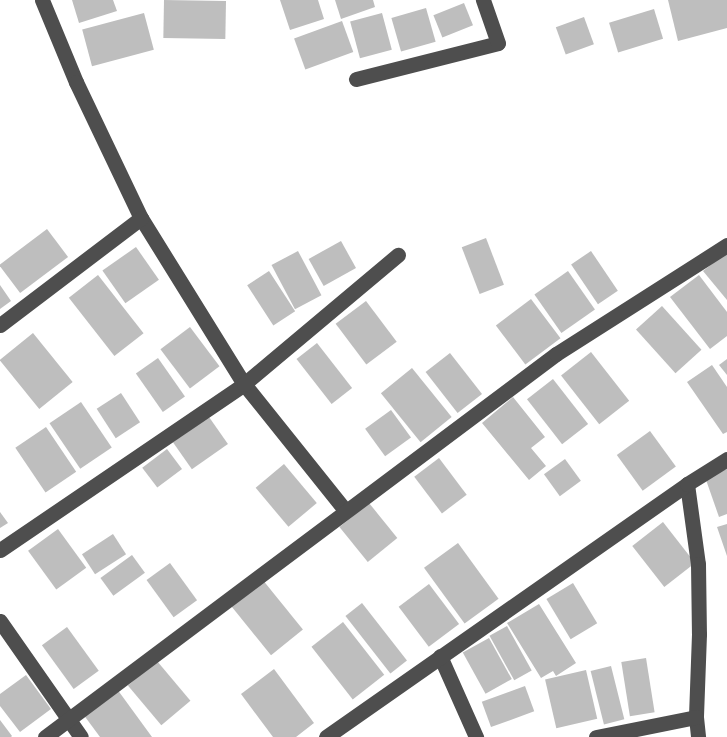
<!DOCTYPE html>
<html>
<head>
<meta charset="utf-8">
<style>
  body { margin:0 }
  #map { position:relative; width:727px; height:737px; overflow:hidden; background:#fff; font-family:Poppins,sans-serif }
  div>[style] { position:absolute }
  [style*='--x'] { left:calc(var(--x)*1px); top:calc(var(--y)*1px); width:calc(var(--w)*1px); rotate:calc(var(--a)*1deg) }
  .building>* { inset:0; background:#bebebe; transform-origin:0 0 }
  .minor>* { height:15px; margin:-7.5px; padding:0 7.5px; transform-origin:7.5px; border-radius:7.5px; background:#4e4e4e }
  span { translate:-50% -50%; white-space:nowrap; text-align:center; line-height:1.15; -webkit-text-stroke:5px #fff; paint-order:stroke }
</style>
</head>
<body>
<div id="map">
  <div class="building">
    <i style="clip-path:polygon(72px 0,113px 0,117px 11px,79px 23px)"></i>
    <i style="left:164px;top:0;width:62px;height:38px;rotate:1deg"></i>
    <i style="clip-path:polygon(280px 0,318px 0,324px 19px,290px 30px)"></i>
    <i style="clip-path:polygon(335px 0,373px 0,375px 7px,341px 19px)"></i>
    <i style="clip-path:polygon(668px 0,727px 0,727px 28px,678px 41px)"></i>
    <i style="left:464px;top:3px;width:24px;height:33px;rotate:68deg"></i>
    <i style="left:426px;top:8px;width:35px;height:36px;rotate:74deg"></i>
    <i style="left:654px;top:9px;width:31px;height:47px;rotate:73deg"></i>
    <i style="left:144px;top:13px;width:38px;height:64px;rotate:75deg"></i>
    <i style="left:382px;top:13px;width:38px;height:33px;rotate:75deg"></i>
    <i style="left:584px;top:17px;width:29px;height:30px;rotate:70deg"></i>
    <i style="left:342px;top:21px;width:33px;height:51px;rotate:70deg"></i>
    <i style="left:47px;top:229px;width:35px;height:60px;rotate:53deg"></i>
    <i style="left:486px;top:238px;width:50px;height:26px;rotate:69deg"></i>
    <i style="left:341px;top:241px;width:31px;height:37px;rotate:61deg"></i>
    <i style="left:136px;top:247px;width:40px;height:41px;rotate:55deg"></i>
    <i style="left:298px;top:251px;width:50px;height:30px;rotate:62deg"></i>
    <i style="left:591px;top:251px;width:48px;height:24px;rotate:56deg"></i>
    <i style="clip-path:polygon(727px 252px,727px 300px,703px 271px)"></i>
    <i style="left:269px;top:271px;width:48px;height:26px;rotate:57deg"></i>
    <i style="left:568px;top:271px;width:47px;height:41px;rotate:55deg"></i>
    <i style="left:98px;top:275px;width:74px;height:37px;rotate:52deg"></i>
    <i style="clip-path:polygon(699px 275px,727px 312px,727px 336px,710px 349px,670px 297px)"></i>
    <i style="clip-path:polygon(0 285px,11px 301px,0 309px)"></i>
    <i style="left:531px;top:299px;width:49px;height:44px;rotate:53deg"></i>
    <i style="left:366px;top:301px;width:51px;height:38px;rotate:53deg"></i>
    <i style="left:662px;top:306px;width:59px;height:35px;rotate:48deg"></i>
    <i style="left:190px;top:327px;width:49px;height:37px;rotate:53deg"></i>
    <i style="left:33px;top:333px;width:63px;height:43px;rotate:51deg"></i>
    <i style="left:317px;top:343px;width:57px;height:26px;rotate:52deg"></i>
    <i style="left:591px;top:352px;width:62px;height:38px;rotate:52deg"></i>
    <i style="left:450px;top:353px;width:52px;height:31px;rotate:52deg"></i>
    <i style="left:158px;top:358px;width:47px;height:27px;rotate:55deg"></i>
    <i style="clip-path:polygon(727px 359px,727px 375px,719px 365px)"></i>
    <i style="clip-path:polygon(712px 365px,727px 387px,727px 432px,723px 434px,687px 382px)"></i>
    <i style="left:412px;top:368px;width:63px;height:40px;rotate:51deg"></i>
    <i style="left:553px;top:379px;width:57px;height:33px;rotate:52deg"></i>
    <i style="left:121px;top:393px;width:35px;height:29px;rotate:57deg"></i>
    <i style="clip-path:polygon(513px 397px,545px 437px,531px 448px,546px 466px,529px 480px,482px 423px)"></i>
    <i style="left:81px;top:402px;width:55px;height:38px;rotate:56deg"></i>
    <i style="left:391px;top:410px;width:34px;height:32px;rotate:54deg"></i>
    <i style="left:209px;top:417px;width:33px;height:44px;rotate:55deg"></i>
    <i style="left:46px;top:427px;width:54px;height:37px;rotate:56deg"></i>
    <i style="left:650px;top:431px;width:44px;height:41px;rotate:54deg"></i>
    <i style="left:167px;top:449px;width:25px;height:31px;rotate:53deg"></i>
    <i style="left:439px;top:458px;width:46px;height:31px;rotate:53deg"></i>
    <i style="left:565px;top:459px;width:27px;height:26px;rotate:54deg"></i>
    <i style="left:284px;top:464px;width:51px;height:37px;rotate:50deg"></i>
    <i style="clip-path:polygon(727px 469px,727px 514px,719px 517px,705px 477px)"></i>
    <i style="left:369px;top:503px;width:45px;height:38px;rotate:51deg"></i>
    <i style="clip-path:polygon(0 512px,8px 523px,0 528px)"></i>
    <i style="left:663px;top:522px;width:52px;height:39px;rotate:52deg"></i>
    <i style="clip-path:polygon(727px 524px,727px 556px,717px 527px)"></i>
    <i style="left:58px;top:529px;width:48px;height:37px;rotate:54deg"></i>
    <i style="left:113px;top:534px;width:24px;height:37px;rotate:57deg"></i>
    <i style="left:458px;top:543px;width:69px;height:42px;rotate:54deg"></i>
    <i style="left:132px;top:555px;width:22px;height:39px;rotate:54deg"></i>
    <i style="left:170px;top:563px;width:46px;height:29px;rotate:54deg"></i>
    <i style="left:262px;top:579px;width:65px;height:41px;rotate:51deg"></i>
    <i style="left:573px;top:583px;width:47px;height:31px;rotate:59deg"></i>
    <i style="left:429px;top:584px;width:50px;height:38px;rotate:53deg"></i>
    <i style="left:362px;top:603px;width:73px;height:21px;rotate:52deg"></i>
    <i style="clip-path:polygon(539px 604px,576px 663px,556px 676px,553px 671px,541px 678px,507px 623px)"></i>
    <i style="left:343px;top:622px;width:67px;height:40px;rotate:52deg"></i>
    <i style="left:507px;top:626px;width:51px;height:20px;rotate:61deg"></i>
    <i style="left:67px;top:627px;width:54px;height:31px;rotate:54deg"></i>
    <i style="left:489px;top:638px;width:47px;height:30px;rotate:61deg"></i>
    <i style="left:646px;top:658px;width:55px;height:25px;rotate:81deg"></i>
    <i style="left:157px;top:661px;width:52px;height:38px;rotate:50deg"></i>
    <i style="left:611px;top:666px;width:55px;height:21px;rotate:76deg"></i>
    <i style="clip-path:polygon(274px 669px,314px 723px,296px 737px,273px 737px,241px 694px)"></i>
    <i style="left:586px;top:670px;width:50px;height:42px;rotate:77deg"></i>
    <i style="clip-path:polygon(26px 675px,51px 709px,20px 732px,0 706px,0 694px)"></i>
    <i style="left:525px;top:686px;width:27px;height:46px;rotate:70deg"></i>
    <i style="clip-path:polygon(117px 689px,152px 737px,100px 737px,83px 714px)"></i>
    <i style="clip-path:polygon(0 720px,12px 736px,11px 737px,0 737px)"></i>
  </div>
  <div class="minor">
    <i style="--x:42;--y:0;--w:89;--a:67.5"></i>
    <i style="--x:76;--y:82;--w:151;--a:64.5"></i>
    <i style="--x:141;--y:218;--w:195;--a:58.2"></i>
    <i style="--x:244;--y:384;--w:161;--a:51.3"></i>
    <i style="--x:356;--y:79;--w:146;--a:-14.2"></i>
    <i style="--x:498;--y:43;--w:46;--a:-109.2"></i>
    <i style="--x:0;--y:325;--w:177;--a:-37.2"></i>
    <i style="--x:687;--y:484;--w:81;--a:82.2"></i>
    <i style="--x:698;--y:564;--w:70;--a:89.2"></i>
    <i style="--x:699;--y:634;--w:83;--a:92.1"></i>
    <i style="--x:696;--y:717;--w:20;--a:84"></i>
    <i style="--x:0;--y:550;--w:295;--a:-34.2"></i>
    <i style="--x:244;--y:384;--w:201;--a:-40"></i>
    <i style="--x:0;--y:621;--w:141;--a:55.1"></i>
    <i style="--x:440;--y:656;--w:89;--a:66"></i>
    <i style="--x:45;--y:737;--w:639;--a:-36.85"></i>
    <i style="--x:556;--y:354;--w:203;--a:-32.5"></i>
    <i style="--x:326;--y:737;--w:441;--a:-35"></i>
    <i style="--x:687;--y:484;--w:47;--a:-32"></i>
    <i style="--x:596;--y:737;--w:102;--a:-11.3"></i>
  </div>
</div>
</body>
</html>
